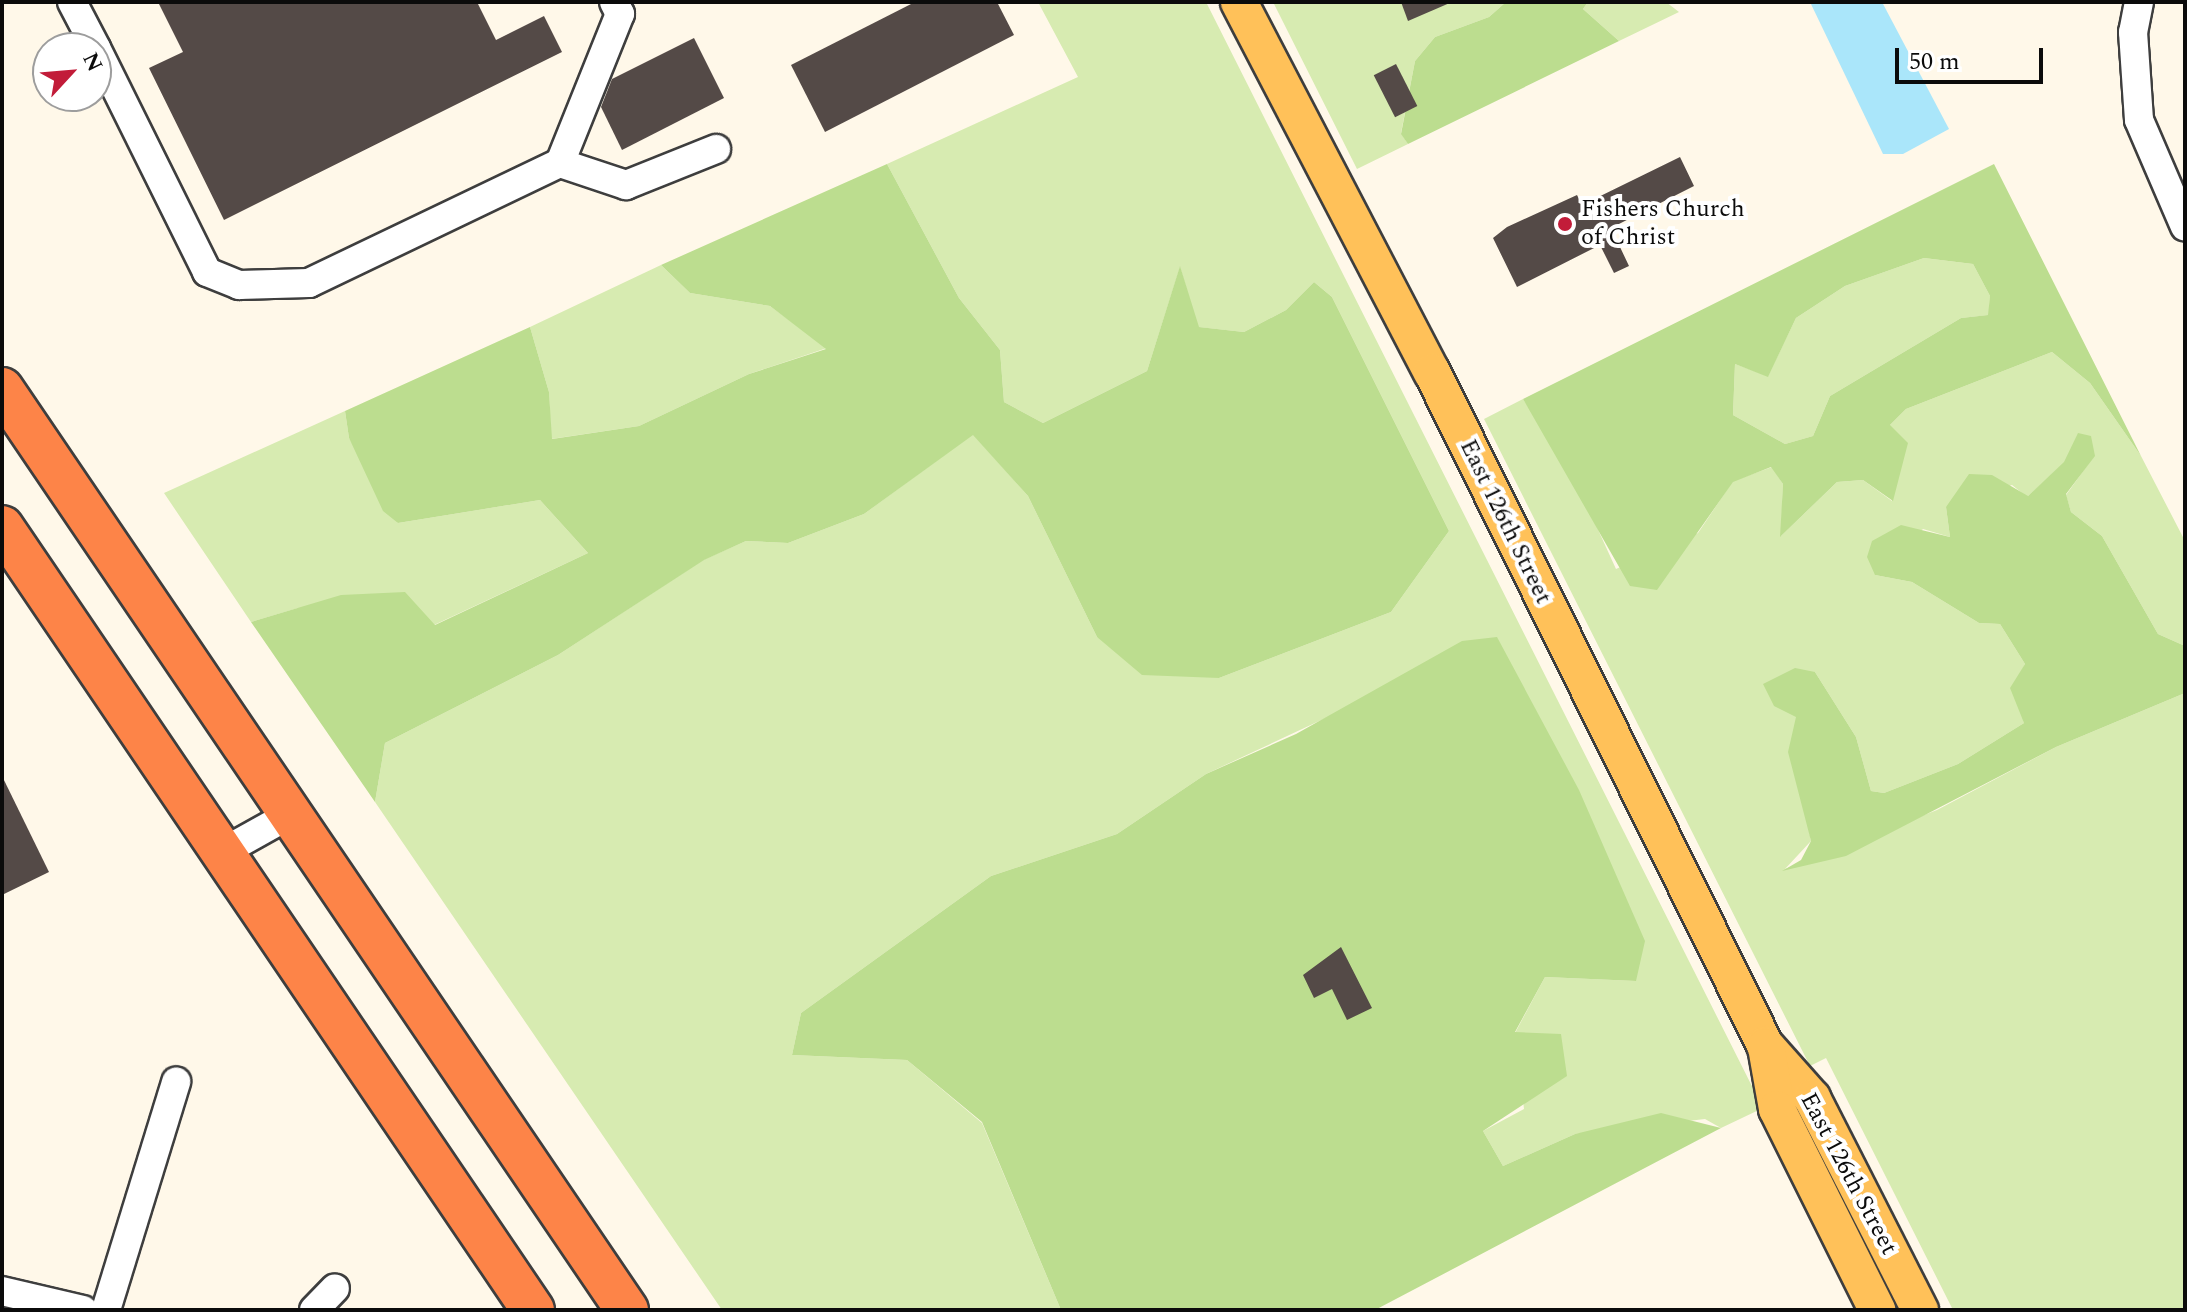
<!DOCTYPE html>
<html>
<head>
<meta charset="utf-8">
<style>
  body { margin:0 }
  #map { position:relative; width:2187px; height:1312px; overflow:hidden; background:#fff8e9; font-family:Spectral,serif }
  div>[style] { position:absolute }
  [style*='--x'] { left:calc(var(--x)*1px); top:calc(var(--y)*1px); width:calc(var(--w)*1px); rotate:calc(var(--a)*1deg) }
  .green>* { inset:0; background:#d7ebb1 }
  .forest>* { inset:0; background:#bcdd8f }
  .water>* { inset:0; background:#aae6fa }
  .building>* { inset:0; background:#544a47; transform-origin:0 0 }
  .roads { filter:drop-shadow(2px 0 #3e3e3e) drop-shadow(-2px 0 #3e3e3e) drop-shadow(0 2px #3e3e3e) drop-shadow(0 -2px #3e3e3e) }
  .minor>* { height:28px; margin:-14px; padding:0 14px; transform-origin:14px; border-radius:14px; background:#fff }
  .major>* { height:36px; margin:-18px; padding:0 18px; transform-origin:18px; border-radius:18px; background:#ffc159 }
  .highway>* { height:42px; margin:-21px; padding:0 21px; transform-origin:21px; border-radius:21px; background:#fd8448 }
  .dots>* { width:22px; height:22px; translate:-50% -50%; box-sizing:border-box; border:4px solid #fff; border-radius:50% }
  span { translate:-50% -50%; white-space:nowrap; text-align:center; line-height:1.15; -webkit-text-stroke:8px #fff; paint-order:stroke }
  .poi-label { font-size:24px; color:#0b0b0b }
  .left { translate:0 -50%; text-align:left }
  .street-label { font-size:24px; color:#0b0b0b }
  .frame { position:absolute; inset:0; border:4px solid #0b0b0b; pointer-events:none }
  .north { position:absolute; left:32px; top:32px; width:80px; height:80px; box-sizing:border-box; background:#fff; border:2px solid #9d9d9d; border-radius:50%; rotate:64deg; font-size:22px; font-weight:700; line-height:32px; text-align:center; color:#0b0b0b }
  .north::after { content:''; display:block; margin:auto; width:28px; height:36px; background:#c21c39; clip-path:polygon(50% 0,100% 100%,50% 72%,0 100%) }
  .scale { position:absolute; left:1895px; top:48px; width:148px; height:36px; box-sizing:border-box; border:4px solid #0b0b0b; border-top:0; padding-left:10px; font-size:24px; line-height:28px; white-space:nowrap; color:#0b0b0b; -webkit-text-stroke:6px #fff; paint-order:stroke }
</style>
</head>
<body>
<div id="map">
  <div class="green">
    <i style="clip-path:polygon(1038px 2px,1206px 2px,1763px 1108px,1721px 1128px,1705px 1119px,1575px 1134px,1503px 1166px,1483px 1131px,1524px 1109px,1515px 1033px,1545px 977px,1636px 981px,1497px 638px,1206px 774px,1117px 834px,991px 876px,801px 1013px,792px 1055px,907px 1060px,982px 1123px,1061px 1310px,722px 1310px,375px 802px,385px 743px,558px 655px,703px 560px,746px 541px,788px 543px,864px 514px,973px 434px,1028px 496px,1097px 637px,1219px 678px,1391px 612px,1449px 531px,1332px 297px,1314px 282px,1286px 310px,1244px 332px,1198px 327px,1180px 267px,1147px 371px,1043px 423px,1004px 402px,1000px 350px,959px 298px,887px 164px,1078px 77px)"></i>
    <i style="clip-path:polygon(1273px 2px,1506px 2px,1489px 17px,1435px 37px,1415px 61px,1401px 133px,1408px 144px,1357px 169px)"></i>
    <i style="clip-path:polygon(1588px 2px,1666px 2px,1679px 12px,1619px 41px,1583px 9px)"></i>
    <i style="clip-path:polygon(1924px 258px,1973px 264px,1990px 296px,1989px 315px,1961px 318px,1830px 396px,1813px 436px,1785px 444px,1733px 415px,1735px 364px,1768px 376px,1796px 318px,1845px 286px)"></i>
    <i style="clip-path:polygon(661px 265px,690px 293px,770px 306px,827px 348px,749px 374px,639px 426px,551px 439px,549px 392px,530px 327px)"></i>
    <i style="clip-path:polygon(2052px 352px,2090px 383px,2141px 456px,2185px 541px,2185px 646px,2158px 634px,2102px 536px,2071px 512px,2066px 495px,2094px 456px,2065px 462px,2027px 497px,2012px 485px,1946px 507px,1950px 537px,1923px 529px,1875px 575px,1912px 582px,1979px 623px,2000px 624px,2025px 664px,2018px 679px,2024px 723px,1958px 764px,1884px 793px,1871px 791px,1856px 737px,1815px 672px,1793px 742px,1811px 841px,1785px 869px,1937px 810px,2056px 747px,2185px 693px,2185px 1310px,1953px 1310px,1826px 1058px,1810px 1066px,1484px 419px,1523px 399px,1573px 475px,1616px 569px,1698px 533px,1733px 481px,1772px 467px,1783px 484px,1781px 536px,1837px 482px,1863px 480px,1892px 501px,1890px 425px,1906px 409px)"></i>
    <i style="clip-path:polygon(345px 411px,349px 438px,398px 523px,540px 500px,588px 553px,434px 625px,298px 608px,251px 622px,164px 493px)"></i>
  </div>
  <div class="forest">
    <i style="clip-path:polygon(1506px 2px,1588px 2px,1583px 9px,1619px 41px,1408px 144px,1401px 134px,1415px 61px,1435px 37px,1489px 17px)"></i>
    <i style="clip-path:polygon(887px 164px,959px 298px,1000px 350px,1004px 402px,1043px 423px,1147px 371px,1180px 266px,1199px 327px,1244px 332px,1286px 310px,1314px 282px,1332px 297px,1449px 531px,1391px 612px,1219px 678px,1142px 675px,1097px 637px,1028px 496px,973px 435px,864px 514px,788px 543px,746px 541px,704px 560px,558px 655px,385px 743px,375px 802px,251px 622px,341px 595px,405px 592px,435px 625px,588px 553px,540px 500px,398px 523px,383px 511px,349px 438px,345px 411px,530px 327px,549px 392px,552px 439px,639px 426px,749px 374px,826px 349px,770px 306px,690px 293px,661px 265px)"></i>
    <i style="clip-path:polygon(evenodd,1994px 164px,2141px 456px,2090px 383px,2052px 352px,1906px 409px,1890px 425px,1908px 443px,1893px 501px,1863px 480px,1837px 482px,1780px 537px,1783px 484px,1771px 467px,1733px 482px,1657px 590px,1630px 586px,1523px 399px,1994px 164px,1924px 258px,1973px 264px,1990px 296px,1988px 315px,1961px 318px,1830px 396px,1813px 436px,1785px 444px,1733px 415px,1735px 364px,1768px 377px,1796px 318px,1845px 286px,1924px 258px)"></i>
    <i style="clip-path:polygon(2078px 433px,2091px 436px,2095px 456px,2066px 494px,2071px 512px,2102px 536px,2158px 634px,2185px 646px,2185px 693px,2056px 747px,1846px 856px,1782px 871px,1801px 860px,1811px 841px,1788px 752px,1796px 717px,1774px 706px,1763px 684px,1795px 668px,1815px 672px,1856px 737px,1871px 791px,1884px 793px,1958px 764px,2024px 723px,2010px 688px,2025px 664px,2000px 624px,1979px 623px,1912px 582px,1875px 575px,1867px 557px,1872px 541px,1901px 525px,1950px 537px,1946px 507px,1969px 474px,1992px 475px,2028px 496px,2064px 462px)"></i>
    <i style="clip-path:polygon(1497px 637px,1579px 790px,1645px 941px,1636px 981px,1545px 977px,1515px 1032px,1561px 1034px,1567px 1076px,1483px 1131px,1503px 1166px,1575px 1134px,1661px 1113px,1721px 1128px,1375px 1310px,1061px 1310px,982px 1122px,907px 1060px,792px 1055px,801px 1013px,991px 876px,1117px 834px,1206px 774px,1296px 734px,1462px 641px)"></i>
  </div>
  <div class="water">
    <i style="clip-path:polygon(1810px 2px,1882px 2px,1949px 129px,1903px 154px,1883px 154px)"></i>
  </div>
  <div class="building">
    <i style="clip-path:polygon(158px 2px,477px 2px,496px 40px,544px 16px,562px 52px,224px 220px,149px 68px,183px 52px)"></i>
    <i style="clip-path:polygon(915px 2px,997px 2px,1014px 35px,825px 132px,791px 65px)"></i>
    <i style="clip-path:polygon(1401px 2px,1452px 2px,1408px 21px)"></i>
    <i style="clip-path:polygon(694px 38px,724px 98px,622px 150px,601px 107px,612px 79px)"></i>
    <i style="left:1396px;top:64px;width:47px;height:25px;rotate:63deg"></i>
    <i style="clip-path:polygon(1680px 157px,1694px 186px,1611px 228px,1629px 266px,1614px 273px,1600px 245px,1517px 287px,1493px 238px,1507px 227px,1577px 195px,1582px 205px)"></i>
    <i style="clip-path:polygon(2px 776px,49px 872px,2px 895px)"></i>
    <i style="clip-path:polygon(1341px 947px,1372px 1008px,1347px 1020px,1332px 989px,1314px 998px,1303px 975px)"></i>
  </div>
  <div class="roads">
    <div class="minor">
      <i style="--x:72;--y:2;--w:52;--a:62.4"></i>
      <i style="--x:2139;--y:2;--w:31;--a:101"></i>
      <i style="--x:2133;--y:32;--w:88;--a:86.1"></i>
      <i style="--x:2139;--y:120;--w:116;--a:66.7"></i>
      <i style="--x:96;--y:48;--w:250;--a:63.6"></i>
      <i style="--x:207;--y:272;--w:35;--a:22"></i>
      <i style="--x:239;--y:285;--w:70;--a:-1.6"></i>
      <i style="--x:309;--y:283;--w:278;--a:-25.6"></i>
      <i style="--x:560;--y:163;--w:161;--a:-68.1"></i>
      <i style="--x:620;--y:14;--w:13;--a:-117"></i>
      <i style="--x:560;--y:163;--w:70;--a:18.4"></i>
      <i style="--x:626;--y:185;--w:97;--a:-21.8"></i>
      <i style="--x:223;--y:852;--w:78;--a:-29.2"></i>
      <i style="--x:2;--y:1291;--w:83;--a:13.2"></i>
      <i style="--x:106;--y:1310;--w:239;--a:-72.9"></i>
      <i style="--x:314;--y:1310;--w:30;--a:-46"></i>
    </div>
    <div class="major">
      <i style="--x:1239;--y:2;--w:417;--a:62.5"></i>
      <i style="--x:1432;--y:372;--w:751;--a:63.67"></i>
      <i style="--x:1765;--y:1045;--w:71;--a:48.4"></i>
      <i style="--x:1812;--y:1098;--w:238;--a:63"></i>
      <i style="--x:1766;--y:1047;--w:63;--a:79.9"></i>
      <i style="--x:1777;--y:1109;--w:225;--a:63.5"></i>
    </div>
    <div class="highway">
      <i style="--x:2;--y:389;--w:1113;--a:55.84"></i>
      <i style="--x:2;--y:527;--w:946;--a:55.86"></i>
    </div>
  </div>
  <div class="dots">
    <i style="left:1565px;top:224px;background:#c21c39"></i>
  </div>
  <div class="poi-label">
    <span class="left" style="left:1581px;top:224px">Fishers Church<br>of Christ</span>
  </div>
  <div class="street-label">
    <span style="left:1505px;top:522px;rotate:64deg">East 126th Street</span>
    <span style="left:1848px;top:1174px;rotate:62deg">East 126th Street</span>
  </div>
  <div class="frame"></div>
  <div class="north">N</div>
  <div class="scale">50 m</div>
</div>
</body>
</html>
